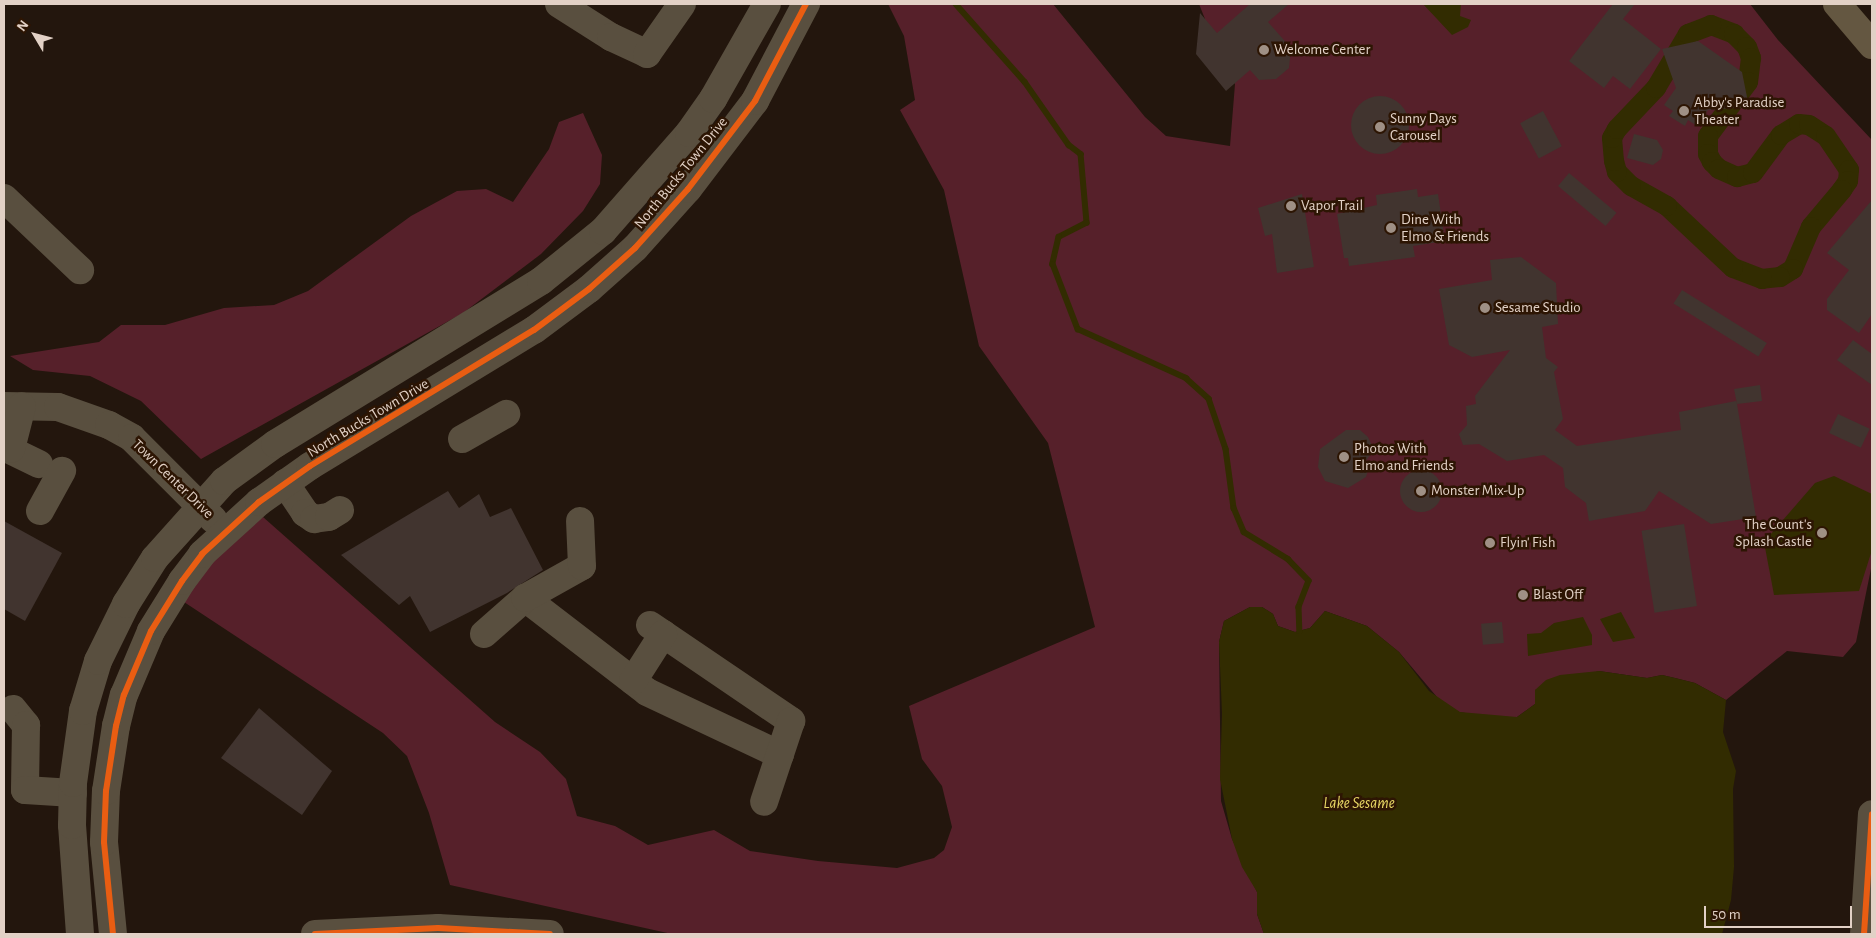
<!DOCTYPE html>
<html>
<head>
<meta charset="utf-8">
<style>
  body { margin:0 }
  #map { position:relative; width:1876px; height:938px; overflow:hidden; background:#23160d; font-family:"Alegreya Sans",sans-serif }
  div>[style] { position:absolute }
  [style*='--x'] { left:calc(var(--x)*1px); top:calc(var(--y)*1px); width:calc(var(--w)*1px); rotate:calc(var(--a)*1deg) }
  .green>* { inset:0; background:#56202a }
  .water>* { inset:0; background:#322c01 }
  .stream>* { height:5.5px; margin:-2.75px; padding:0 2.75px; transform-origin:2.75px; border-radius:2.75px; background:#322c01 }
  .canal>* { height:20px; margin:-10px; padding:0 10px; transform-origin:10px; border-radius:10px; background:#322c01 }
  .building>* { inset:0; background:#41342f; transform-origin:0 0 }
  .round { border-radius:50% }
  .minor>* { height:28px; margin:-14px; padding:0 14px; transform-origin:14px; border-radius:14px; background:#594f3f }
  .major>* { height:28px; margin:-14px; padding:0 14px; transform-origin:14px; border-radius:14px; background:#645741 }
  .cycleway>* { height:6px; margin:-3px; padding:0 3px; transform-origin:3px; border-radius:3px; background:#e95d12 }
  .dots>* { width:14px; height:14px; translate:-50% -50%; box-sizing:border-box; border:2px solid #2d1503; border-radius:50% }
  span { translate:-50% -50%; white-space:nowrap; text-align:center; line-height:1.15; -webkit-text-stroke:5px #2d1503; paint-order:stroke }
  .poi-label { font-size:15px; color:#e2d1c6 }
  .left { translate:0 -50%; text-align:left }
  .right { translate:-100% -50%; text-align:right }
  .street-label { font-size:15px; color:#e2d1c6 }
  .water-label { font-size:16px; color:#e8d764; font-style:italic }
  .frame { position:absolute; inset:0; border:5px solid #e2d1c6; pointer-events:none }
  .north { position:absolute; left:10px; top:10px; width:50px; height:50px; -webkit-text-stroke:4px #2d1503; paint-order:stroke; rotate:307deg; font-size:14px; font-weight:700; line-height:20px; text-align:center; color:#e2d1c6 }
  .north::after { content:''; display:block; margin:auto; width:18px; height:22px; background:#e2d1c6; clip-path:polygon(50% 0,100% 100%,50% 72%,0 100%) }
  .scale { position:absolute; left:1704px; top:906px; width:148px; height:22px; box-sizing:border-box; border:2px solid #e2d1c6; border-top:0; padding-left:6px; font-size:15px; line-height:18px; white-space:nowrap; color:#e2d1c6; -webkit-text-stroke:4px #2d1503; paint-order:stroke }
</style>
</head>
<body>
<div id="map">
  <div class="green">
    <i style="clip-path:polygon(888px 4px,1053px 4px,1145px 117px,1166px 136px,1230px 146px,1235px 84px,1199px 26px,1205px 19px,1199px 4px,1750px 4px,1778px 40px,1872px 140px,1872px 564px,1856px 642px,1843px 657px,1787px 651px,1726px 700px,1695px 683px,1675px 678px,1662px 675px,1647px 678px,1599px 671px,1535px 690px,1535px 704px,1517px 717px,1498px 718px,1459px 712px,1442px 703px,1399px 652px,1367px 626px,1325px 611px,1310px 628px,1295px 632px,1278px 626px,1273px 614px,1262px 607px,1250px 607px,1224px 621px,1219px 642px,1221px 801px,1232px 839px,1257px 892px,1257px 914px,1264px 934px,672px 934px,450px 885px,429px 813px,407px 756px,383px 733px,184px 602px,199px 578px,230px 541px,263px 517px,495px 722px,540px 752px,566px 779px,577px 816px,615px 826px,648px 845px,714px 830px,750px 851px,818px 861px,897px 868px,934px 858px,944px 850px,952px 827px,942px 786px,922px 759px,909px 706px,1095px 627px,1048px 443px,979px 346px,944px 190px,900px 110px,915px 100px,904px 36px)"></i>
    <i style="clip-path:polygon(583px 113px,602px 155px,600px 184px,583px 211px,541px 254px,463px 313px,201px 459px,141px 401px,90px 376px,33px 370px,10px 356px,99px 342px,121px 325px,165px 325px,224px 308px,274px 305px,308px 291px,411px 216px,457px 191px,486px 189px,513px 202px,549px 149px,559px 122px)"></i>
  </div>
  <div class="water">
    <i style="clip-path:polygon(1423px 4px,1461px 4px,1460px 16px,1471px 20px,1468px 27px,1452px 35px)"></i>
    <i style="clip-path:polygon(1834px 476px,1872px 494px,1872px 550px,1859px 591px,1774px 595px,1764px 542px,1815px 483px)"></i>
    <i style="clip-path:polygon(1250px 607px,1262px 607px,1273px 614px,1278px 626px,1295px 632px,1310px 628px,1325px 611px,1367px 626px,1399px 652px,1429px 691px,1460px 712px,1517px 717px,1535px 704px,1535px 690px,1546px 680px,1560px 675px,1599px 671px,1647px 678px,1662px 675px,1675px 678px,1695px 683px,1726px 700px,1723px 732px,1736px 771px,1733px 789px,1734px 867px,1731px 900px,1722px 934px,1264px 934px,1257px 914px,1257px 892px,1242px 867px,1232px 839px,1220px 779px,1222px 714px,1219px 642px,1224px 621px)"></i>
    <i style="clip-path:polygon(1621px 612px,1635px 638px,1613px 642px,1600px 619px)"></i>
    <i style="clip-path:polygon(1583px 617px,1592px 635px,1592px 645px,1528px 656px,1527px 634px,1541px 633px,1554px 623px)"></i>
  </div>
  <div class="stream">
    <i style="--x:956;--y:4;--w:104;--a:48.5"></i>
    <i style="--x:1025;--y:82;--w:77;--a:55.1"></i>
    <i style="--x:1069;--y:145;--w:15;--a:37"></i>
    <i style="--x:1081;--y:154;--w:69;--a:85"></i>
    <i style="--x:1087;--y:223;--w:31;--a:153"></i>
    <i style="--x:1059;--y:237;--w:28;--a:103"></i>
    <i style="--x:1053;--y:264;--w:70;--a:69"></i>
    <i style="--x:1078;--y:329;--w:119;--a:24.4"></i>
    <i style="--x:1186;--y:378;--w:31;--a:42"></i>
    <i style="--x:1209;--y:399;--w:53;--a:71.2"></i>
    <i style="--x:1226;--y:449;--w:60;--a:82.3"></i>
    <i style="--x:1234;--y:508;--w:26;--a:67"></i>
    <i style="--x:1244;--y:532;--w:52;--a:31.5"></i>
    <i style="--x:1288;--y:559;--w:30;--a:46"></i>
    <i style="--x:1309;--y:581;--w:28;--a:111"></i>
    <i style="--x:1299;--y:607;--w:24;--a:88"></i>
  </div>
  <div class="canal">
    <i style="--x:1711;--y:25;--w:25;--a:21"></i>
    <i style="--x:1734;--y:34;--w:18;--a:45"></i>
    <i style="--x:1747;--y:47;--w:12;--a:70"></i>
    <i style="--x:1751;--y:58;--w:24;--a:97"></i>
    <i style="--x:1748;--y:82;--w:67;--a:126.5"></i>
    <i style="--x:1708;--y:136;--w:18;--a:90"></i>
    <i style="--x:1708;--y:154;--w:9;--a:63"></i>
    <i style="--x:1712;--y:162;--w:10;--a:45"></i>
    <i style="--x:1719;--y:169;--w:20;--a:24"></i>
    <i style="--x:1737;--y:177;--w:16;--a:-14"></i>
    <i style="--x:1753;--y:173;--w:47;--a:-53.6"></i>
    <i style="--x:1781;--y:135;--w:21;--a:-31"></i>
    <i style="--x:1799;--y:124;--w:10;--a:6"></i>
    <i style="--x:1809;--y:125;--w:20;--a:33"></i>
    <i style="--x:1826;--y:136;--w:41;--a:55.9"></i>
    <i style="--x:1849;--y:170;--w:11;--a:95"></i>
    <i style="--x:1848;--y:181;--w:11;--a:124"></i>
    <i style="--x:1842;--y:190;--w:48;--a:130"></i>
    <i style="--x:1811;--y:227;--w:46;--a:113.2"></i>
    <i style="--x:1793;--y:269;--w:15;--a:148"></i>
    <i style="--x:1780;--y:277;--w:18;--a:174"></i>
    <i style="--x:1762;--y:279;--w:31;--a:-159"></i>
    <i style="--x:1733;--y:268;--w:91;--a:-136.8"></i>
    <i style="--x:1667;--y:206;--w:41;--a:-150.9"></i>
    <i style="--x:1631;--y:186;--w:20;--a:-135"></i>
    <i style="--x:1617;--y:172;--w:11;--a:-105"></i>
    <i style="--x:1614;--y:161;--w:23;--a:-95"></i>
    <i style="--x:1612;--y:138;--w:10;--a:-61"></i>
    <i style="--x:1617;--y:129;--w:57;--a:-46.4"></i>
    <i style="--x:1656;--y:88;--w:63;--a:-59.3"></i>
    <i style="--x:1688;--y:34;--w:25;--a:-21"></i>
  </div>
  <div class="building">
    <i style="clip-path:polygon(1250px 4px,1289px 4px,1268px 22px,1291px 48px,1289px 68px,1276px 79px,1259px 80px,1250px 70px,1226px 91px,1196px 54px,1200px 13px,1217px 33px)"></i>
    <i style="clip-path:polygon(1613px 4px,1635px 4px,1623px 19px,1661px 49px,1630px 89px,1613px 76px,1604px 88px,1569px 61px)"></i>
    <i style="clip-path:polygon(1698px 41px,1742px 72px,1749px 107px,1708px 110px,1697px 126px,1688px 120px,1685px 126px,1669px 116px,1673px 111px,1664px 105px,1676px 88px,1662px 49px)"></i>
    <i class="round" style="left:1351px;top:96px;width:58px;height:58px"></i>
    <i style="left:1543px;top:111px;width:40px;height:26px;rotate:62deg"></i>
    <i style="clip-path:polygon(1634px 134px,1657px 140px,1663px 150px,1661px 159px,1653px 165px,1627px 158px)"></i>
    <i style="left:1569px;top:173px;width:62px;height:17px;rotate:40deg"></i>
    <i style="clip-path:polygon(1417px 189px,1418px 197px,1438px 194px,1445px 241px,1413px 246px,1415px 257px,1349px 266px,1348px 258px,1344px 258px,1337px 214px,1377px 205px,1376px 195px)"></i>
    <i style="clip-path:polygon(1302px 194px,1314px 267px,1277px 273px,1272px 234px,1265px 236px,1258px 208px)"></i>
    <i style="clip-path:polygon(1872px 200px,1872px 314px,1859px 333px,1827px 310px,1827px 299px,1849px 270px,1827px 253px)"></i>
    <i style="clip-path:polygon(1521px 257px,1556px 283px,1558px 324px,1542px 327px,1546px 358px,1558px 367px,1554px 372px,1563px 419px,1555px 430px,1577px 446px,1681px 430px,1679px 412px,1736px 401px,1737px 404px,1734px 389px,1760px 385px,1762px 401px,1737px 404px,1756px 517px,1711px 524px,1659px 491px,1645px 511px,1589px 521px,1586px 503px,1565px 487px,1563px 468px,1544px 455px,1507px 461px,1479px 444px,1463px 445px,1459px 434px,1467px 425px,1466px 406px,1476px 404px,1475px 396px,1510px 350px,1472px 357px,1449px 345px,1439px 289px,1492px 280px,1490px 260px)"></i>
    <i style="left:1682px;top:290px;width:100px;height:16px;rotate:32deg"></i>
    <i style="clip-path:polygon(1853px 340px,1872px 354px,1872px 385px,1837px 360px)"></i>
    <i style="left:1838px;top:414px;width:35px;height:21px;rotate:25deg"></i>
    <i style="clip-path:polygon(1346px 430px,1360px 430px,1368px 437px,1374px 450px,1364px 463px,1369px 467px,1366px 477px,1348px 488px,1325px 481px,1318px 467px,1320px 449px)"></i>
    <i class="round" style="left:1400px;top:470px;width:42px;height:42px"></i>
    <i style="clip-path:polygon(448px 491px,459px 508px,479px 494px,490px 517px,511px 508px,543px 570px,507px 593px,430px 632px,410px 596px,399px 605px,341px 555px)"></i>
    <i style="clip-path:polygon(4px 521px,62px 553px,25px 621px,4px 609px)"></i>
    <i style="left:1684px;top:524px;width:83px;height:43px;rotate:81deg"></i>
    <i style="left:1502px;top:622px;width:21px;height:21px;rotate:85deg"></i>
    <i style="clip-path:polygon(259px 708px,332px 771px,302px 815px,221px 758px)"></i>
  </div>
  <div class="minor">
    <i style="--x:559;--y:4;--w:62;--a:32.4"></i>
    <i style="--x:611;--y:37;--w:40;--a:25"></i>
    <i style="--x:647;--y:54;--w:61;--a:-55"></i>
    <i style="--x:4;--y:198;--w:105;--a:43.5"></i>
    <i style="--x:4;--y:406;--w:54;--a:1.1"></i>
    <i style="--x:58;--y:407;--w:54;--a:19.4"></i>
    <i style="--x:109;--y:425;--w:26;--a:29"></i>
    <i style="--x:132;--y:438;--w:115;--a:45"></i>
    <i style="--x:462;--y:439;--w:51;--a:-29.6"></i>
    <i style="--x:4;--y:447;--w:39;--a:26"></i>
    <i style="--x:11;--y:449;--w:44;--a:-75.7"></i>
    <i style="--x:285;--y:483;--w:36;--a:56"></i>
    <i style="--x:305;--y:513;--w:11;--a:34"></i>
    <i style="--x:314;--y:519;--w:15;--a:-8"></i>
    <i style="--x:329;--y:517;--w:13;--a:-32"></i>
    <i style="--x:40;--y:511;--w:46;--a:-61.2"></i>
    <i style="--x:525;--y:598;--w:154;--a:37.6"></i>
    <i style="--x:647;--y:692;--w:147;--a:25.3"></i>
    <i style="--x:650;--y:625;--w:171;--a:34.2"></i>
    <i style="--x:791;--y:721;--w:85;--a:108.4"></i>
    <i style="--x:484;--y:634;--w:55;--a:-41.3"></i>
    <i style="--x:525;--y:598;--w:65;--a:-29.3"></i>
    <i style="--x:582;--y:566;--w:45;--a:-92.5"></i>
    <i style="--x:633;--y:681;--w:56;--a:-57.4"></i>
    <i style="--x:13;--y:709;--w:21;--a:51"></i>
    <i style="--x:26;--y:725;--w:65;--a:90.9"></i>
    <i style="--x:25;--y:790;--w:48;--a:3.6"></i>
    <i style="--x:80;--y:934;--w:109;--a:-94.2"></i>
    <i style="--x:72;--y:825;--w:42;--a:-88.6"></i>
    <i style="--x:73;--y:783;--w:73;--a:-82.1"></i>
    <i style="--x:83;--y:711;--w:52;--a:-73.3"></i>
    <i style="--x:98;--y:661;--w:64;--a:-63.8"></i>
    <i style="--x:126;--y:604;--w:54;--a:-57.8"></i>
    <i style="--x:155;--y:558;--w:103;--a:-48.1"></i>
    <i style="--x:224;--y:481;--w:63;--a:-36"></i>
    <i style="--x:275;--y:444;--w:312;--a:-31.5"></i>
    <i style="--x:541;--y:281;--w:80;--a:-38.9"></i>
    <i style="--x:603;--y:231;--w:130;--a:-48.7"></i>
    <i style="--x:689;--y:133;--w:42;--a:-54.8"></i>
    <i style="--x:713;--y:99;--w:109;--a:-60.4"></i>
    <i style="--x:113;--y:934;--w:92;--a:-95.6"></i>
    <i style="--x:104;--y:842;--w:51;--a:-87.8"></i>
    <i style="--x:106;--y:791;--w:66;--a:-81.3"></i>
    <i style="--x:116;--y:726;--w:32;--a:-76"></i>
    <i style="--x:124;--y:695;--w:69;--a:-67.1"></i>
    <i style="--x:151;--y:631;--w:59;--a:-58.2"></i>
    <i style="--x:182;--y:581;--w:34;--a:-53"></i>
    <i style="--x:202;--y:554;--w:77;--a:-42.4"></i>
    <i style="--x:259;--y:502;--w:62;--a:-35.2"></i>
    <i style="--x:310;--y:466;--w:262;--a:-31.3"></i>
    <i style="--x:534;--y:330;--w:69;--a:-36.7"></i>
    <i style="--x:589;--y:289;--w:62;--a:-41.7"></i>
    <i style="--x:635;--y:248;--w:79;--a:-48.1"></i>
    <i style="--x:688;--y:189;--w:111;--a:-52.7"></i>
    <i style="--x:755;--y:101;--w:110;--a:-62.3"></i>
    <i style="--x:315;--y:934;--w:123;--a:-2.8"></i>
    <i style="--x:438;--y:928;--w:112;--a:3.1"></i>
    <i style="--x:1864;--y:934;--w:120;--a:-86.2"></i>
  </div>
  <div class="major">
    <i style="--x:1837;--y:4;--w:54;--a:49.5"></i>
  </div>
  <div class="cycleway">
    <i style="--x:113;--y:934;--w:92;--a:-95.6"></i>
    <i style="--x:104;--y:842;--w:51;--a:-87.8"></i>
    <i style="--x:106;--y:791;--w:66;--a:-81.3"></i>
    <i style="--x:116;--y:726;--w:32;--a:-76"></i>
    <i style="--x:124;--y:695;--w:69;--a:-67.1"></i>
    <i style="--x:151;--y:631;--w:59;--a:-58.2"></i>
    <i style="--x:182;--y:581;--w:34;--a:-53"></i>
    <i style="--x:202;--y:554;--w:77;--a:-42.4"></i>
    <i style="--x:259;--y:502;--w:62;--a:-35.2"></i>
    <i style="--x:310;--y:466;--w:262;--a:-31.3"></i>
    <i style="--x:534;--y:330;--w:69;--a:-36.7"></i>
    <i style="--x:589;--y:289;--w:62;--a:-41.7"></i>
    <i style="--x:635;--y:248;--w:79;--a:-48.1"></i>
    <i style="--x:688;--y:189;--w:111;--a:-52.7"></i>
    <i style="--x:755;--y:101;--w:110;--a:-62.3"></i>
    <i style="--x:315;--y:934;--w:123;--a:-2.8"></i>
    <i style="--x:438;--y:928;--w:112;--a:3.1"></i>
    <i style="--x:1864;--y:934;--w:120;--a:-86.2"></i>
  </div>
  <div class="dots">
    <i style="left:1264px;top:50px;background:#9f9085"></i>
    <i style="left:1684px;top:111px;background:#9f9085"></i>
    <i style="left:1380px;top:127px;background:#9f9085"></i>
    <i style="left:1291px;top:206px;background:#9f9085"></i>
    <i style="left:1391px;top:228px;background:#9f9085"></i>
    <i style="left:1485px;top:308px;background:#9f9085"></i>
    <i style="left:1344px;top:457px;background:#9f9085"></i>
    <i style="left:1421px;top:491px;background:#9f9085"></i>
    <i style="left:1822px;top:533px;background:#9f9085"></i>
    <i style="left:1490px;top:543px;background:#9f9085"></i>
    <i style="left:1523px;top:595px;background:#9f9085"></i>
  </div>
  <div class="poi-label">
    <span class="left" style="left:1274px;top:50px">Welcome Center</span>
    <span class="left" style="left:1694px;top:111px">Abby's Paradise<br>Theater</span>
    <span class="left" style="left:1390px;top:127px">Sunny Days<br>Carousel</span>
    <span class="left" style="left:1301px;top:206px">Vapor Trail</span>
    <span class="left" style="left:1401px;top:228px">Dine With<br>Elmo &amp; Friends</span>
    <span class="left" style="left:1495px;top:308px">Sesame Studio</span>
    <span class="left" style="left:1354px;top:457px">Photos With<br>Elmo and Friends</span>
    <span class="left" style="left:1431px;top:491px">Monster Mix-Up</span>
    <span class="right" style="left:1812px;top:533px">The Count's<br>Splash Castle</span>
    <span class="left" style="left:1500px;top:543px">Flyin' Fish</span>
    <span class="left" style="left:1533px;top:595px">Blast Off</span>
  </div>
  <div class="street-label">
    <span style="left:681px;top:173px;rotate:-51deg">North Bucks Town Drive</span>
    <span style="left:368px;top:418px;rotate:-31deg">North Bucks Town Drive</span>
    <span style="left:173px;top:479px;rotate:44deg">Town Center Drive</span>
  </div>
  <div class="water-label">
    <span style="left:1359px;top:803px">Lake Sesame</span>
  </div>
  <div class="frame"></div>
  <div class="north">N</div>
  <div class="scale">50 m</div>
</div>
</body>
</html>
